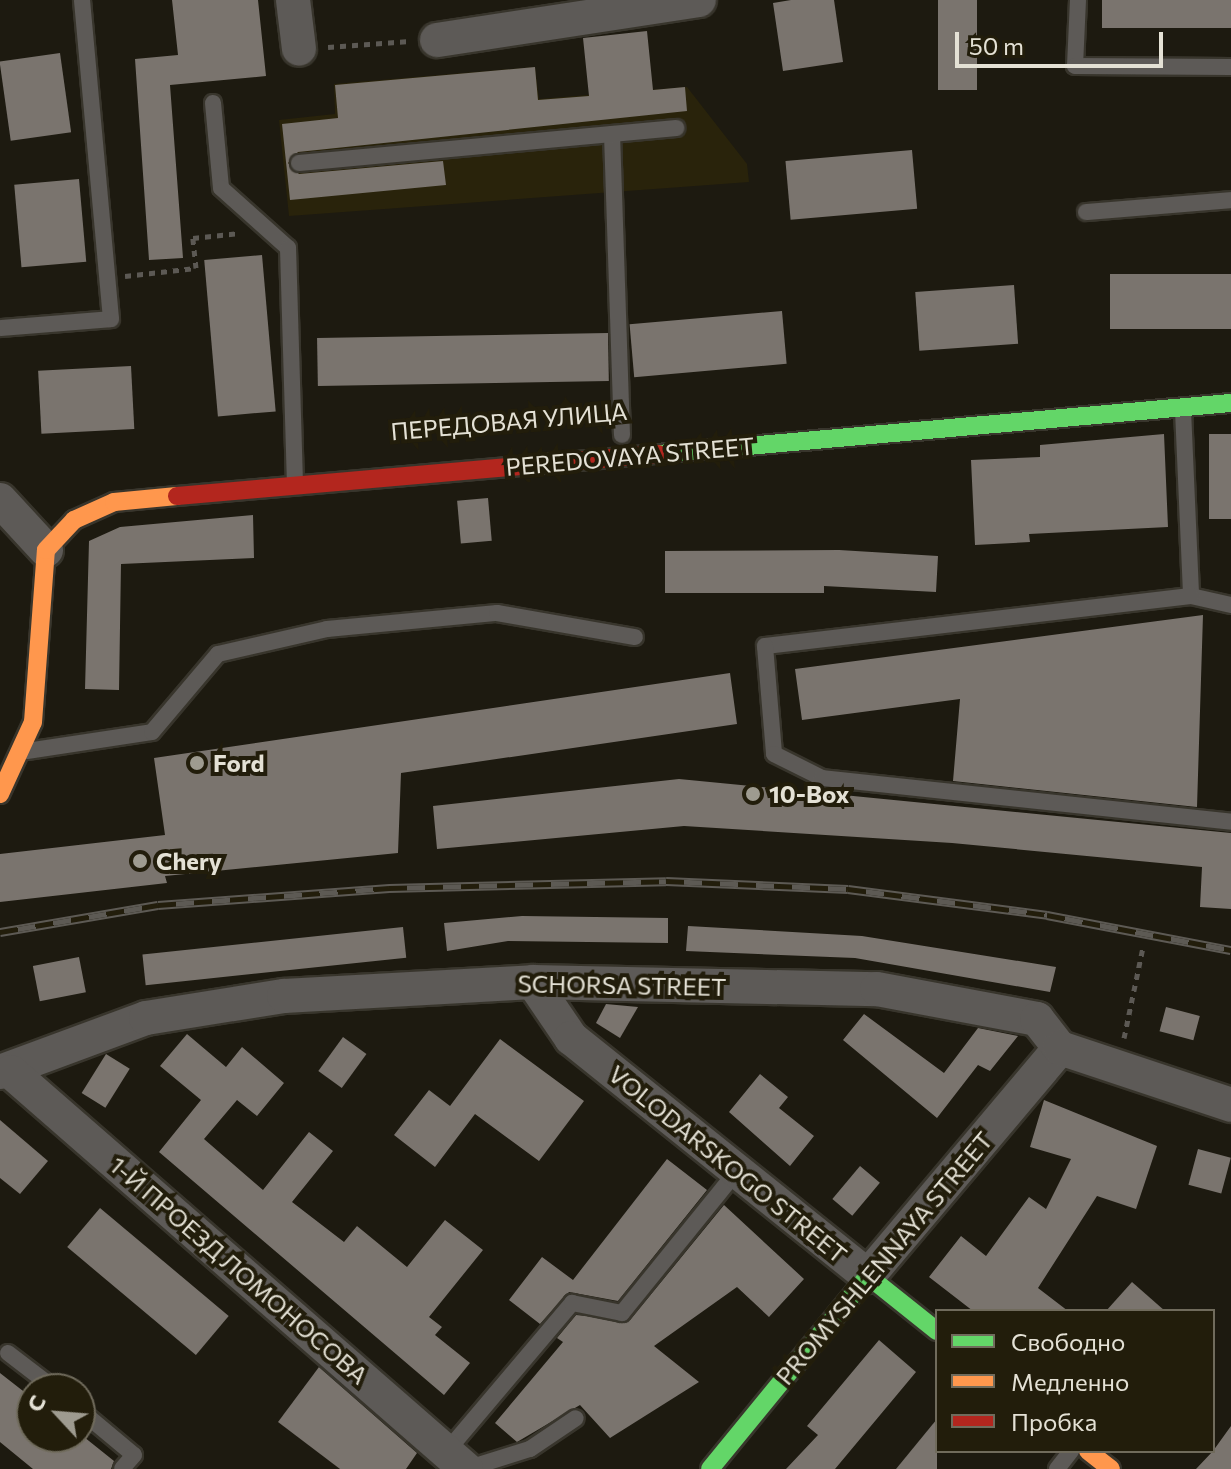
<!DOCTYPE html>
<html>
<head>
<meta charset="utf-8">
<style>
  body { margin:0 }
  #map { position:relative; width:1231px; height:1469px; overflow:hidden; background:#1d1a10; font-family:Commissioner,sans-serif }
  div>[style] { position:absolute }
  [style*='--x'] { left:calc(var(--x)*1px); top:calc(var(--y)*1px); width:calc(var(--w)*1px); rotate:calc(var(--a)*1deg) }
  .built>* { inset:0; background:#29230b }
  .building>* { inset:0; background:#7a746e; transform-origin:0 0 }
  .path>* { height:5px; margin-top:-2.5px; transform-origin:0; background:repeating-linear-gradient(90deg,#5c5954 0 6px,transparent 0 12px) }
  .roads { filter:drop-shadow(2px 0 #38352c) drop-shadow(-2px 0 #38352c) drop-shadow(0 2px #38352c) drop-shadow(0 -2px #38352c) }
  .lane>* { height:16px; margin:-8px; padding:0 8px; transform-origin:8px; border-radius:8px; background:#5d5a57 }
  .street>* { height:34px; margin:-17px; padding:0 17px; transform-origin:17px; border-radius:17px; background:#5d5a57 }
  .fast>* { height:18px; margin:-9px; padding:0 9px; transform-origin:9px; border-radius:9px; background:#63d668 }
  .slow>* { height:18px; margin:-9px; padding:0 9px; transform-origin:9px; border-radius:9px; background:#ff974d }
  .jam>* { height:18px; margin:-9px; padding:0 9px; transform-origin:9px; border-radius:9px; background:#b3261e }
  .rail>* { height:9px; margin-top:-4.5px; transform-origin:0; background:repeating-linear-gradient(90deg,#221d0b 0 18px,#5d5a54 0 36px); box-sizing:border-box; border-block:2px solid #5d5a54 }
  .dots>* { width:22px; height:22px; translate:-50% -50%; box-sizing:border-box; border:4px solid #221d0b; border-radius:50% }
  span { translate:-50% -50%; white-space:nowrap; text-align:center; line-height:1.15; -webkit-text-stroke:8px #221d0b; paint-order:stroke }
  .street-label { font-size:24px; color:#e4e1d5 }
  .poi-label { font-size:24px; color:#e4e1d5; font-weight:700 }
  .left { translate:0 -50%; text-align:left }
  .legend { position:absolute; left:935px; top:1309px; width:280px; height:144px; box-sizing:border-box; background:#221d0b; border:2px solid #706b5c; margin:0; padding:10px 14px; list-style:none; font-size:24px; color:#e4e1d5 }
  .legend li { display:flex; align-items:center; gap:16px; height:40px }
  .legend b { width:40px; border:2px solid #706b5c }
  .north { position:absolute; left:16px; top:1373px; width:80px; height:80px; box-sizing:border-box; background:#221d0b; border:2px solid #706b5c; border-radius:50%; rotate:296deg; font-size:22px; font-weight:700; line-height:32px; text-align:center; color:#e4e1d5 }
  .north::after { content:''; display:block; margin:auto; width:28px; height:36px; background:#9e9b90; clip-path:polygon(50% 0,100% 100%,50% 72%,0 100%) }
  .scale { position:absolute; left:955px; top:32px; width:208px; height:36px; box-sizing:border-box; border:4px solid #e4e1d5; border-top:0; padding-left:10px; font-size:24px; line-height:28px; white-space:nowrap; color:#e4e1d5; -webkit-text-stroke:6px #221d0b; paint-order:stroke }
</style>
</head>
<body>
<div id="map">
  <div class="built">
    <i style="clip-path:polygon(535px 67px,539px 99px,687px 87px,747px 164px,749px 182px,289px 216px,279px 120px,335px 114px,334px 84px)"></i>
  </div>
  <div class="building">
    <i style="clip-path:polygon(172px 0,258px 0,266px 76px,170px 85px,183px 258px,149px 260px,135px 59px,178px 55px)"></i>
    <i style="clip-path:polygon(791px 0,834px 0,843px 62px,783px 71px,773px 3px)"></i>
    <i style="left:938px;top:0;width:39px;height:90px"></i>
    <i style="left:1102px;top:0;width:129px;height:28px"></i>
    <i style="clip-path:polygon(647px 31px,653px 90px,685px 87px,687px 111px,298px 152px,288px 163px,299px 174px,443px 161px,446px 185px,290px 200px,282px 124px,338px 118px,335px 85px,535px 67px,538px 100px,589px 96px,583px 38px)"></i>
    <i style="left:60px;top:53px;width:80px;height:61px;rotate:82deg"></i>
    <i style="left:912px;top:150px;width:59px;height:127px;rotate:85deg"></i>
    <i style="left:79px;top:179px;width:83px;height:65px;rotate:85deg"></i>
    <i style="left:262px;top:255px;width:157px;height:58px;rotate:85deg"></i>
    <i style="left:1231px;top:274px;width:55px;height:121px;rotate:90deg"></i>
    <i style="left:1014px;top:285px;width:59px;height:99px;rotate:86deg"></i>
    <i style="left:782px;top:311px;width:53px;height:153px;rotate:85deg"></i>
    <i style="left:608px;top:333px;width:48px;height:291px;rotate:89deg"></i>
    <i style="left:131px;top:366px;width:63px;height:93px;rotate:87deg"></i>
    <i style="clip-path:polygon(1164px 434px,1168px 527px,1029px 534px,1030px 542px,975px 545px,971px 460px,1040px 457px,1040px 445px)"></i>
    <i style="left:1209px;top:434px;width:22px;height:85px"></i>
    <i style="left:488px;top:498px;width:43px;height:31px;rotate:85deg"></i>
    <i style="clip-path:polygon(253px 515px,254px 558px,121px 564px,119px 690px,85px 689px,89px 541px,120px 527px)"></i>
    <i style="clip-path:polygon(839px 550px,938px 556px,936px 592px,824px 586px,824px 593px,665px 593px,665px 551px)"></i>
    <i style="clip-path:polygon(1203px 615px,1197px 807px,953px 781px,960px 699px,802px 720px,795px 669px)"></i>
    <i style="clip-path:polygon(730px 673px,737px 724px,401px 773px,398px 853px,165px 876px,167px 883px,0 902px,0 854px,165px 835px,154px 758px)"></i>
    <i style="clip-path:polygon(679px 779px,1231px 833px,1231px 909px,1200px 907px,1202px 867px,952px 843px,684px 826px,437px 849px,433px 806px)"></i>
    <i style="clip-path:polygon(522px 916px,668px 918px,668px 943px,508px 941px,447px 951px,444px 923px)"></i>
    <i style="clip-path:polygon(688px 926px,862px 936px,1056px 967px,1050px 992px,855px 958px,686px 951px)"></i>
    <i style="left:403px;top:927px;width:31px;height:262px;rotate:84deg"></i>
    <i style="left:79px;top:957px;width:36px;height:47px;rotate:79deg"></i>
    <i style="clip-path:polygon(606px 1004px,638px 1007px,620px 1038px,596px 1023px)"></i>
    <i style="left:1166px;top:1007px;width:35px;height:25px;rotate:15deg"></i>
    <i style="clip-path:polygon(864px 1014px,944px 1073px,978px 1028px,1018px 1036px,990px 1071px,978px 1065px,937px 1118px,843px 1040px)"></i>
    <i style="clip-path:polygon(187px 1034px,226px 1067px,242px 1047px,284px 1083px,257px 1116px,237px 1100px,204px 1139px,263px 1190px,309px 1132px,333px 1151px,292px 1202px,344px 1242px,357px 1226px,407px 1267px,445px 1220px,483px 1250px,429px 1317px,442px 1327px,435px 1335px,470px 1363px,444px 1395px,159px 1152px,201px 1100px,160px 1066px)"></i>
    <i style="left:343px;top:1037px;width:29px;height:42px;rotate:36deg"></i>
    <i style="clip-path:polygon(500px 1039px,584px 1101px,539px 1161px,475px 1114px,435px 1167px,394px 1135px,429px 1090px,450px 1106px)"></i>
    <i style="left:106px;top:1054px;width:28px;height:46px;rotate:32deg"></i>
    <i style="clip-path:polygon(760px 1074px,788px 1097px,779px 1108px,814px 1136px,790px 1166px,729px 1112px)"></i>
    <i style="clip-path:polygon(1044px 1100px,1157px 1146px,1136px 1209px,1097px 1196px,1038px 1288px,1068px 1311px,973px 1311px,929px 1277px,961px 1236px,986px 1256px,1029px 1197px,1046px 1209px,1071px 1159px,1030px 1147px)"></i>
    <i style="clip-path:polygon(0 1120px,48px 1161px,20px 1194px,0 1178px)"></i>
    <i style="left:1198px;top:1149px;width:34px;height:37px;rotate:15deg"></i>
    <i style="clip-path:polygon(667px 1159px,707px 1190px,618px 1301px,569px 1292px,540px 1324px,509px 1300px,542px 1257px,573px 1280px)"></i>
    <i style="left:860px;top:1166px;width:26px;height:43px;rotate:40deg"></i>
    <i style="clip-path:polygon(724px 1205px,804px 1279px,769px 1317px,737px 1287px,654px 1346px,699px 1382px,610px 1438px,580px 1405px,517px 1442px,495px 1423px,563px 1342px,557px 1338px,576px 1315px,630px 1320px)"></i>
    <i style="left:100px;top:1208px;width:168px;height:51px;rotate:40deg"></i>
    <i style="clip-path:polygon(1132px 1282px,1165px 1311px,1106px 1311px)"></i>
    <i style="clip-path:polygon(879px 1340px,916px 1372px,835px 1469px,786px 1469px,818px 1435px,807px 1426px)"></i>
    <i style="clip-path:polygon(319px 1367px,417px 1453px,406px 1469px,340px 1469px,278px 1422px)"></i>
    <i style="clip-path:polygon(0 1373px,32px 1398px,32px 1437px,84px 1437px,114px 1461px,111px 1469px,33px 1469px,0 1442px)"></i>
    <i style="clip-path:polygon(937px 1419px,937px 1469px,896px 1469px)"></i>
    <i style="clip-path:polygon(1231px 1426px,1231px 1469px,1196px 1469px,1213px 1451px)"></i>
  </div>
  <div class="path">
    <i style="--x:328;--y:47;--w:82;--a:-4.2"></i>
    <i style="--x:125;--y:276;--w:71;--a:-6.4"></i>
    <i style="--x:196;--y:268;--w:30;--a:-96"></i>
    <i style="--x:193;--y:238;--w:47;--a:-6.1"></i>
    <i style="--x:1124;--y:1038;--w:93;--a:-78.2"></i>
  </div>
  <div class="roads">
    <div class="lane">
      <i style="--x:1078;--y:0;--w:66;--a:92.6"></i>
      <i style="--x:1075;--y:66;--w:156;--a:0.4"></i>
      <i style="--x:213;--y:103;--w:85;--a:84.6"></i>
      <i style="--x:221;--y:188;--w:90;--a:41.8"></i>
      <i style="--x:288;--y:248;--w:235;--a:88.3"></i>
      <i style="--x:612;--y:134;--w:301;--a:88.1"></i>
      <i style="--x:299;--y:163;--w:379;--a:-5.3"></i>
      <i style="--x:1086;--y:212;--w:145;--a:-4.7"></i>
      <i style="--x:0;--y:328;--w:111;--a:-4.6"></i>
      <i style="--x:111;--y:319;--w:320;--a:-95.2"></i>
      <i style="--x:1183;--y:410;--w:186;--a:87.5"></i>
      <i style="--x:1231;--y:605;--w:41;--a:-167.3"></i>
      <i style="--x:1191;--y:596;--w:429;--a:173.3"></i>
      <i style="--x:765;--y:646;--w:108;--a:85.2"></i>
      <i style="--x:774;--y:754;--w:54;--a:26.6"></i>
      <i style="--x:822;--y:778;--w:411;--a:6.1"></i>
      <i style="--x:27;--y:751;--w:126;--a:-8.6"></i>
      <i style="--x:152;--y:732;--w:102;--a:-49.8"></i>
      <i style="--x:218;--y:654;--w:112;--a:-12.9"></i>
      <i style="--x:327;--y:629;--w:171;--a:-5.4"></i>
      <i style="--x:497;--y:613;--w:140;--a:9.9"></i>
      <i style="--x:8;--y:1353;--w:59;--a:37.5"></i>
      <i style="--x:80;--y:1410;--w:70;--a:39.8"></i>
      <i style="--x:134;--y:1455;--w:18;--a:131"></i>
      <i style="--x:447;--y:1451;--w:194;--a:-49.8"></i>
      <i style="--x:572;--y:1303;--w:51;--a:11.3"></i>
      <i style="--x:622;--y:1313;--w:183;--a:-51"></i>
      <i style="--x:466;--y:1469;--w:67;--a:-17.4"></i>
      <i style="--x:530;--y:1449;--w:55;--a:-34"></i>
      <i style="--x:1057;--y:1469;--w:23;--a:-52"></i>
    </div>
    <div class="street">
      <i style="--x:293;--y:0;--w:49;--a:83"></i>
      <i style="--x:437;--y:40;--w:265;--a:-8.7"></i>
      <i style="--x:0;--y:500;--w:68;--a:47.4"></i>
      <i style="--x:533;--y:982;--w:68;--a:55.8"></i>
      <i style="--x:571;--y:1038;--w:381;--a:38.7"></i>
      <i style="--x:868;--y:1276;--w:298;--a:-49.9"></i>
      <i style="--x:0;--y:1072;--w:156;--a:-20.3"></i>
      <i style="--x:146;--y:1018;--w:140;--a:-9.1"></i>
      <i style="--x:284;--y:996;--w:249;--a:-3.2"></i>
      <i style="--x:533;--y:982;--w:344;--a:1.2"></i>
      <i style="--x:877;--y:989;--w:163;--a:10.6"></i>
      <i style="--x:1037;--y:1019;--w:37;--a:52"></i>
      <i style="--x:1060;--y:1048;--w:180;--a:18.4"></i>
      <i style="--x:11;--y:1072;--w:604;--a:41.11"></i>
    </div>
    <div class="fast">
      <i style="--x:658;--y:454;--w:575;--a:-5.09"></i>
      <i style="--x:710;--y:1469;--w:249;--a:-50.7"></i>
      <i style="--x:868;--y:1276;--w:88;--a:38.6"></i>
    </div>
    <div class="slow">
      <i style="--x:0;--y:794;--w:79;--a:-65.4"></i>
      <i style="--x:33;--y:722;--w:172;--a:-85.7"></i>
      <i style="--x:46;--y:550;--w:41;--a:-47"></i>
      <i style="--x:74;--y:520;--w:44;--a:-24.2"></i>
      <i style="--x:114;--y:502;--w:63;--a:-5.4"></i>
      <i style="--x:1088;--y:1451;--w:29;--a:38"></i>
    </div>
    <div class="jam">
      <i style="--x:177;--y:496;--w:483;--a:-5"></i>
    </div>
  </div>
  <div class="rail">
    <i style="--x:0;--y:932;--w:160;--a:-9.7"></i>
    <i style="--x:158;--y:905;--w:232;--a:-4.2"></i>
    <i style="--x:389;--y:888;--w:277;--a:-1.4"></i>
    <i style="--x:666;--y:881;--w:182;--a:2.5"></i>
    <i style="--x:848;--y:889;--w:201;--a:7.4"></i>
    <i style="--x:1047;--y:915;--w:187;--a:10.8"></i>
  </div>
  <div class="dots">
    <i style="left:197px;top:763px;background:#9e9b90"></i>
    <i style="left:753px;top:794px;background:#9e9b90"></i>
    <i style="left:140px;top:861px;background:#9e9b90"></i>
  </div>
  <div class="street-label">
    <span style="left:509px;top:421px;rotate:-5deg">ПЕРЕДОВАЯ УЛИЦА</span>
    <span style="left:630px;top:456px;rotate:-5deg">PEREDOVAYA STREET</span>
    <span style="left:622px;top:985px;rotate:1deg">SCHORSA STREET</span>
    <span style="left:728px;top:1164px;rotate:39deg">VOLODARSKOGO STREET</span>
    <span style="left:884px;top:1258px;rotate:-50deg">PROMYSHLENNAYA STREET</span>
    <span style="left:239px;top:1270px;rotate:41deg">1-Й ПРОЕЗД ЛОМОНОСОВА</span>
  </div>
  <div class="poi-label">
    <span class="left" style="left:213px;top:763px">Ford</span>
    <span class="left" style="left:769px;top:794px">10-Box</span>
    <span class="left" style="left:156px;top:861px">Chery</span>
  </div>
  <ul class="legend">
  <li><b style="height:10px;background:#63d668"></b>Свободно</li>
  <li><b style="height:10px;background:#ff974d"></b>Медленно</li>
  <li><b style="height:10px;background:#b3261e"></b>Пробка</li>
  </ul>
  <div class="north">С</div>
  <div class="scale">50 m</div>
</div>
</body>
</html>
